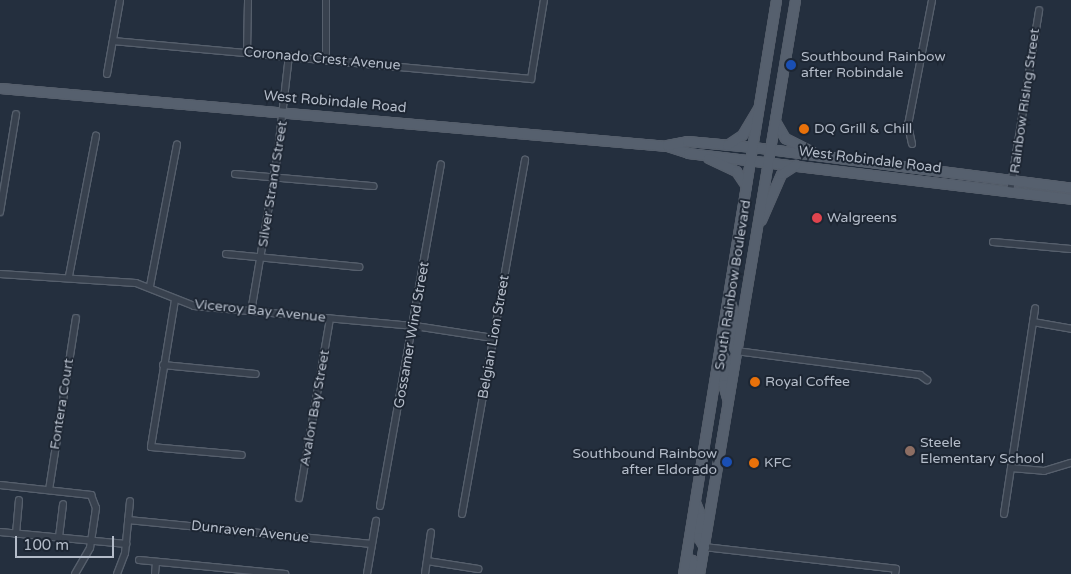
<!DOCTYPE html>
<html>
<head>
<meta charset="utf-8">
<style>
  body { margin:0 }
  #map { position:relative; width:1071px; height:574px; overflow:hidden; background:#242f3e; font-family:"Varela Round",sans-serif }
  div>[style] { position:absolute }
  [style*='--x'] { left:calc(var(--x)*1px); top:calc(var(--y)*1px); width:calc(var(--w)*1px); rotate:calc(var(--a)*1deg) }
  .roads { filter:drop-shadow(1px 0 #565f6c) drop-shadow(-1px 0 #565f6c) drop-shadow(0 1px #565f6c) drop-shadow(0 -1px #565f6c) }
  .minor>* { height:6px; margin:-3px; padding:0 3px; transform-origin:3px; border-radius:3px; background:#38414e }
  .major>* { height:9px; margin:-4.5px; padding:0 4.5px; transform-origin:4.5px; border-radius:4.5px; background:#56606e }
  .dots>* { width:14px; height:14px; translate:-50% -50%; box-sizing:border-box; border:2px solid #1d2633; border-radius:50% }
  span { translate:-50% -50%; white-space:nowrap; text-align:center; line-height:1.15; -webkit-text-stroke:4px #1d2633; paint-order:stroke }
  .poi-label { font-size:14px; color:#b4bcc9 }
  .left { translate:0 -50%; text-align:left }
  .right { translate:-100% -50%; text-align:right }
  .street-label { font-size:14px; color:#b4bcc9 }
  .scale { position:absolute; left:15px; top:536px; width:99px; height:22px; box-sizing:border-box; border:2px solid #b4bcc9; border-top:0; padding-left:6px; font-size:15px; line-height:18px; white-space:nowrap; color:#b4bcc9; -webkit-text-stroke:4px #1d2633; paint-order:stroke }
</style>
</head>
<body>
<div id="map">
  <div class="roads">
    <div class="minor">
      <i style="--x:326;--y:0;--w:60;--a:90"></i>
      <i style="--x:113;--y:41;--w:420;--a:5.2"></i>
      <i style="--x:531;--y:79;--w:80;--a:-80.7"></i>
      <i style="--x:247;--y:53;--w:53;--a:-88.9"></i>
      <i style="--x:107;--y:74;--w:75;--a:-80"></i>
      <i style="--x:912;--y:144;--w:19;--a:-102"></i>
      <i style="--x:908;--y:125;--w:127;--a:-79.1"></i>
      <i style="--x:235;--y:174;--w:139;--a:5"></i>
      <i style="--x:1010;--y:192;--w:184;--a:-80.9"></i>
      <i style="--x:0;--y:212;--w:99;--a:-80.7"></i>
      <i style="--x:993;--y:242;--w:78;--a:5.1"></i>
      <i style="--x:226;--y:254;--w:134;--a:5.6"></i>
      <i style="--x:0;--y:274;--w:136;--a:3.8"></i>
      <i style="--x:136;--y:283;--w:62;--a:21.6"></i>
      <i style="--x:194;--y:306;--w:222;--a:5.2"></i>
      <i style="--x:415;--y:326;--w:79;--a:8.7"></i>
      <i style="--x:69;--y:276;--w:143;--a:-79.1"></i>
      <i style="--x:150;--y:286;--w:144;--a:-79.2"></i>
      <i style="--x:175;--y:300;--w:149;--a:99.3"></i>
      <i style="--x:151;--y:447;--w:91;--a:5"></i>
      <i style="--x:251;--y:312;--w:155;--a:-80.4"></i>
      <i style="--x:277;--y:159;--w:104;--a:-83.4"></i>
      <i style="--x:1033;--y:322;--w:39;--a:10"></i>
      <i style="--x:736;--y:351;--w:186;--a:7.4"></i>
      <i style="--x:920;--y:375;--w:9;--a:36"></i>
      <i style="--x:163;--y:365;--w:93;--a:5.5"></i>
      <i style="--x:1011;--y:468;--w:33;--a:5"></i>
      <i style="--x:1044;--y:471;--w:28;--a:-17"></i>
      <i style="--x:0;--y:485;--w:92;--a:6.3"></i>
      <i style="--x:91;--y:495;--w:14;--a:69"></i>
      <i style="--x:96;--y:508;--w:40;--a:98.5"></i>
      <i style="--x:90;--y:548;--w:30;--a:120"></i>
      <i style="--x:49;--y:490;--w:174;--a:-81.1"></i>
      <i style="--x:299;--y:498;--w:182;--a:-80.2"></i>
      <i style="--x:380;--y:506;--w:347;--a:-79.9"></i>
      <i style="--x:462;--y:514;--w:360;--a:-79.9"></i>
      <i style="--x:1004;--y:514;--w:208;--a:-81.4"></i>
      <i style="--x:128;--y:520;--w:245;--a:5.6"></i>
      <i style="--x:0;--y:532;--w:127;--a:5.4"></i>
      <i style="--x:16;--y:534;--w:34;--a:-85"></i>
      <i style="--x:59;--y:537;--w:33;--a:-83"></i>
      <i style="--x:704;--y:547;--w:193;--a:6.5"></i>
      <i style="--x:896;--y:569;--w:5;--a:101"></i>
      <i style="--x:139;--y:560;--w:147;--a:5.5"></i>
      <i style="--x:427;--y:561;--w:52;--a:8.9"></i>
      <i style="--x:117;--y:574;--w:22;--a:-69"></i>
      <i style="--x:125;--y:553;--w:52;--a:-84.5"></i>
      <i style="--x:155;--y:574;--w:12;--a:-85"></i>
      <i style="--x:367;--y:574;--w:54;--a:-80.4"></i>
      <i style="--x:425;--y:574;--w:42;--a:-81.9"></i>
    </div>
    <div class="major">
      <i style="--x:0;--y:88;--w:670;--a:4.97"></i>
      <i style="--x:667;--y:146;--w:22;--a:18"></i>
      <i style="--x:688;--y:153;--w:386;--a:6.8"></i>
      <i style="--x:775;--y:121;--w:20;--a:60"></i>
      <i style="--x:785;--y:138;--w:30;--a:27"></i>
      <i style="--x:667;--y:145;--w:20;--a:-11"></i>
      <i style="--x:687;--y:141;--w:66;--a:5.2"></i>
      <i style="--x:753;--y:147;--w:321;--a:7.3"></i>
      <i style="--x:727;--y:145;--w:18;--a:-34"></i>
      <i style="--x:742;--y:135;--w:31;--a:-59"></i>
      <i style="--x:708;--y:158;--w:31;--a:25"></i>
      <i style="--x:736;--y:171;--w:18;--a:56"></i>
      <i style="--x:761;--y:220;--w:50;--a:-66.5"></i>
      <i style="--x:781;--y:174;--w:17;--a:-33"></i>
      <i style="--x:729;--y:298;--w:19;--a:74"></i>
      <i style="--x:734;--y:316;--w:26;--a:97"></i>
      <i style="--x:731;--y:342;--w:10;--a:61"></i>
      <i style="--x:719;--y:350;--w:13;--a:58"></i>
      <i style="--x:726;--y:361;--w:23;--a:97"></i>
      <i style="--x:723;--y:384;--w:18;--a:74"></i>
      <i style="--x:695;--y:502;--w:16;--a:68"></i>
      <i style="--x:701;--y:517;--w:20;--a:99"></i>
      <i style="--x:698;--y:537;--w:12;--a:59"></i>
      <i style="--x:686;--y:558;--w:6;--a:18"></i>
      <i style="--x:692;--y:560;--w:14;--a:90"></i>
      <i style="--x:683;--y:574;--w:581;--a:-80.8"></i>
      <i style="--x:699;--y:574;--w:582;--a:-80.51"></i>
    </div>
  </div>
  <div class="dots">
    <i style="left:791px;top:65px;background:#1a4fb4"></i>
    <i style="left:804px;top:129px;background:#e8710a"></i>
    <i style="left:817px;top:218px;background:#e0444e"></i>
    <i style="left:755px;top:382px;background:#e8710a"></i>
    <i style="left:910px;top:451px;background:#8d6e63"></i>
    <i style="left:727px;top:462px;background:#1a4fb4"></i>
    <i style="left:754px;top:463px;background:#e8710a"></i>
  </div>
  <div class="poi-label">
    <span class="left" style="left:801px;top:65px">Southbound Rainbow<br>after Robindale</span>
    <span class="left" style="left:814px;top:129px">DQ Grill &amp; Chill</span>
    <span class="left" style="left:827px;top:218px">Walgreens</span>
    <span class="left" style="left:765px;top:382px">Royal Coffee</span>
    <span class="left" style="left:920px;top:451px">Steele<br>Elementary School</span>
    <span class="right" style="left:717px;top:462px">Southbound Rainbow<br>after Eldorado</span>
    <span class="left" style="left:764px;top:463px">KFC</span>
  </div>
  <div class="street-label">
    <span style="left:322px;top:59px;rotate:5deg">Coronado Crest Avenue</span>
    <span style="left:1025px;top:101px;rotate:-82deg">Rainbow Rising Street</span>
    <span style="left:335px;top:102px;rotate:5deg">West Robindale Road</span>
    <span style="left:870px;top:160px;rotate:7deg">West Robindale Road</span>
    <span style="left:273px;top:184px;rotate:-81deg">Silver Strand Street</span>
    <span style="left:733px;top:285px;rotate:-81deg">South Rainbow Boulevard</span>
    <span style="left:260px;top:311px;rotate:6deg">Viceroy Bay Avenue</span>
    <span style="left:412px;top:335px;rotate:-80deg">Gossamer Wind Street</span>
    <span style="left:494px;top:337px;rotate:-80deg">Belgian Lion Street</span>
    <span style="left:62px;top:404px;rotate:-81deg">Fontera Court</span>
    <span style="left:315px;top:408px;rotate:-80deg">Avalon Bay Street</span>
    <span style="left:250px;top:532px;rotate:6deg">Dunraven Avenue</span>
  </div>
  <div class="scale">100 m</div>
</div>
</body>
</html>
